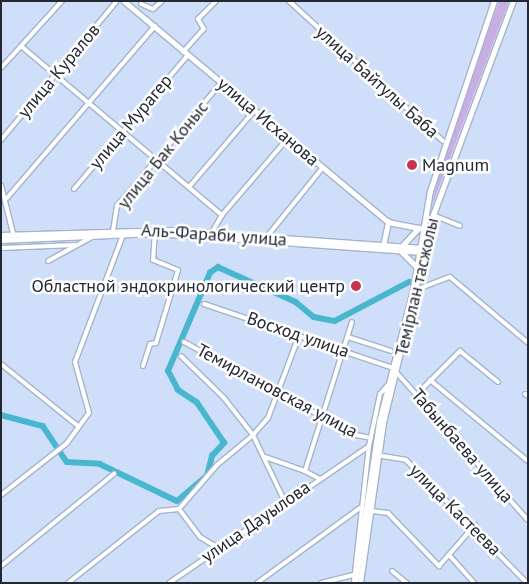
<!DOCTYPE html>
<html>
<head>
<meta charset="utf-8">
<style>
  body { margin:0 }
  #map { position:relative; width:529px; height:584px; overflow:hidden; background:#d0dff9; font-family:"PT Sans",sans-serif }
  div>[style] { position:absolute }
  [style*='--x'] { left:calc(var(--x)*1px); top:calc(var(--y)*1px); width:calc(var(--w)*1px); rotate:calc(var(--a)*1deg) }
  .green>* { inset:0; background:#c9aee4 }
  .river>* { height:5.5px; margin:-2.75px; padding:0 2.75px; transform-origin:2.75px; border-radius:2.75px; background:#49b6cf }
  .roads { filter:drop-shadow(1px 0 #a4b3cb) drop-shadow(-1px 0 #a4b3cb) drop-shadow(0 1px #a4b3cb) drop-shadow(0 -1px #a4b3cb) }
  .minor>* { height:4px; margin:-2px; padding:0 2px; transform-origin:2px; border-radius:2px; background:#fff }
  .major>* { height:4.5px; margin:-2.25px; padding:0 2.25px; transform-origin:2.25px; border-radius:2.25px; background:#fff }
  .dots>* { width:14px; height:14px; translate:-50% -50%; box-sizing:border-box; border:2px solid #fff; border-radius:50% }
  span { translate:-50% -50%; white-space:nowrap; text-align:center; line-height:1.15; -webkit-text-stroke:5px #fff; paint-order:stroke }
  .street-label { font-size:18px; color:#232832 }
  .poi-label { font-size:18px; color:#232832 }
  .left { translate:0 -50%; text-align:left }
  .right { translate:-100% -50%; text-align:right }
  .frame { position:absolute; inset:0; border:2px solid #232832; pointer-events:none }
</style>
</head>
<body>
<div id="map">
  <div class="green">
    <i style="clip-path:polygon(499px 1px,509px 1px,430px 211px,445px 151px)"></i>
  </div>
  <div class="river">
    <i style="--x:1;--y:415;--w:43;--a:14.7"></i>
    <i style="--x:43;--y:426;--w:43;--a:56.3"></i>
    <i style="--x:67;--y:462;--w:33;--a:3"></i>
    <i style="--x:100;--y:464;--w:85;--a:25.7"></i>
    <i style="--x:177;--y:501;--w:39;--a:-40"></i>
    <i style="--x:207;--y:476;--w:21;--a:-76"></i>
    <i style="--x:212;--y:456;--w:18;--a:-47"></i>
    <i style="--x:224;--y:443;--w:48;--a:-124"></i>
    <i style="--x:197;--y:403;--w:23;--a:-146"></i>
    <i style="--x:178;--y:390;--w:21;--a:-118"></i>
    <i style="--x:168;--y:371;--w:107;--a:-66.8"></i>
    <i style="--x:210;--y:273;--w:10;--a:-37"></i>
    <i style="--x:218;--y:267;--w:85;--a:24.2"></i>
    <i style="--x:296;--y:302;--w:23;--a:40"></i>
    <i style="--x:314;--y:317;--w:21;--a:11"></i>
    <i style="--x:335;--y:321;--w:84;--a:-27.8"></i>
  </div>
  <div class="roads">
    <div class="minor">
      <i style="--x:289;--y:1;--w:208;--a:42.3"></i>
      <i style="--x:141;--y:4;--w:13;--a:23"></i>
      <i style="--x:153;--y:9;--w:12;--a:-42"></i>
      <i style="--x:21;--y:46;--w:263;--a:40.1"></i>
      <i style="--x:183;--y:52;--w:31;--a:-48"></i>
      <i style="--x:204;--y:29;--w:12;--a:-121"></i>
      <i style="--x:198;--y:19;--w:25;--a:-45"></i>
      <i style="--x:1;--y:68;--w:91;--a:-47.7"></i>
      <i style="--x:1;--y:140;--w:181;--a:-50.2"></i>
      <i style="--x:1;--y:185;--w:54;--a:76"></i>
      <i style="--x:189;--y:187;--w:100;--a:-49.5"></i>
      <i style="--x:74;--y:189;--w:176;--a:-49.6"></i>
      <i style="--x:7;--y:198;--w:227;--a:-49.3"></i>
      <i style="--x:433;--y:215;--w:29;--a:22"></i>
      <i style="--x:113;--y:231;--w:25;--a:-81"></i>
      <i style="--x:117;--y:206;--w:161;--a:-49.8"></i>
      <i style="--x:211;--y:234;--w:22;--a:-60"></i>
      <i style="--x:222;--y:215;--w:101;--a:-49.4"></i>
      <i style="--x:265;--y:239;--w:92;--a:-51.1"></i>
      <i style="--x:1;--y:248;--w:74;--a:-2.3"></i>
      <i style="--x:48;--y:261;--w:50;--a:-28.6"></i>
      <i style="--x:418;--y:289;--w:34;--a:-21"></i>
      <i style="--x:450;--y:277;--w:102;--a:40.2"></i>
      <i style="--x:204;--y:304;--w:200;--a:18.7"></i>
      <i style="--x:348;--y:337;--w:45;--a:18"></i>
      <i style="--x:184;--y:342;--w:196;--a:28.4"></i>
      <i style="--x:356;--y:435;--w:15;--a:11"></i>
      <i style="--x:181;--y:356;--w:60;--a:44.3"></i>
      <i style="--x:224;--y:398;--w:47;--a:51.9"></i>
      <i style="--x:253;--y:435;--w:72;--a:64.5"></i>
      <i style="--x:1;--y:364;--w:100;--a:38.9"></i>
      <i style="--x:143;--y:366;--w:23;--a:-72"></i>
      <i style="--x:150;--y:344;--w:6;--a:-9"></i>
      <i style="--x:156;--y:343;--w:76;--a:-73.2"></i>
      <i style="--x:178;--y:270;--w:27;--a:-158"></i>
      <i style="--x:153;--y:260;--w:27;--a:-86"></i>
      <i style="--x:396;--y:372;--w:198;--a:48.3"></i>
      <i style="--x:430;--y:380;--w:127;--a:39.6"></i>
      <i style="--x:525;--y:394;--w:4;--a:34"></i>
      <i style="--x:415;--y:396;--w:64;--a:-45"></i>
      <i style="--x:460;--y:351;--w:49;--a:39.2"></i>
      <i style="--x:376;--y:455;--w:30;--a:9"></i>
      <i style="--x:406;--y:460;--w:173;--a:45.5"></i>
      <i style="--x:265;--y:457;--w:42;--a:19.3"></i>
      <i style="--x:318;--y:478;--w:15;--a:-152"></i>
      <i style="--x:305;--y:471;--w:156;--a:-72.5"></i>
      <i style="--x:1;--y:495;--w:84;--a:-38.2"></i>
      <i style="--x:67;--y:443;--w:37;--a:-54"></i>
      <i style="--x:89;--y:413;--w:53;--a:-105.4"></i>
      <i style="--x:75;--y:362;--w:139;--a:-69.3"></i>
      <i style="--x:179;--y:509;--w:35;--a:53"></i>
      <i style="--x:200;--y:537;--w:21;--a:31"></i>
      <i style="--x:372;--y:511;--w:16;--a:7"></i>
      <i style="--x:388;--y:513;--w:74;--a:46.1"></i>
      <i style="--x:439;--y:566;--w:55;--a:-48.7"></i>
      <i style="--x:449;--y:555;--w:38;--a:48"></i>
      <i style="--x:1;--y:566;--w:146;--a:-39.2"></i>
      <i style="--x:392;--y:571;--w:19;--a:39"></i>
      <i style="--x:354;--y:581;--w:136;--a:-83.7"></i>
      <i style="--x:369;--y:446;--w:53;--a:-78.1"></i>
      <i style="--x:380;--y:394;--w:11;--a:-49"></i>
      <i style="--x:68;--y:583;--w:116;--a:-38.4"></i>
      <i style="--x:159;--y:511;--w:20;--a:-6"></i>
      <i style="--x:179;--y:509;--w:58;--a:-49.2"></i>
      <i style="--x:217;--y:465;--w:47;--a:-39.8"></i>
      <i style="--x:253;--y:435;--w:23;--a:-49"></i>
      <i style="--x:268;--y:418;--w:88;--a:-69.3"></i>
      <i style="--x:169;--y:583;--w:242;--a:-34.4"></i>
      <i style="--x:257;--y:583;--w:127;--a:-36.1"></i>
      <i style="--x:321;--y:583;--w:33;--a:-14"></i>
    </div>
    <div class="major">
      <i style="--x:124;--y:1;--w:344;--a:39.9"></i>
      <i style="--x:388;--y:222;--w:32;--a:11"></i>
      <i style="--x:1;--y:235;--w:172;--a:-1.7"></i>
      <i style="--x:173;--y:230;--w:250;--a:4.1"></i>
      <i style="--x:1;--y:240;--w:154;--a:-2.6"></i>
      <i style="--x:155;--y:233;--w:267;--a:4.1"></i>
      <i style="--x:383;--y:246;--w:25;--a:-78"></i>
      <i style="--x:401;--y:247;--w:26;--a:-47"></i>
      <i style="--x:402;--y:252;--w:21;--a:45"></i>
      <i style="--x:355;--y:583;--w:163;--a:-81.5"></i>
      <i style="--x:379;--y:422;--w:136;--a:-75.6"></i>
      <i style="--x:413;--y:290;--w:100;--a:-80.3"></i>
      <i style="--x:430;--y:191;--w:200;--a:-71.4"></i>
      <i style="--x:360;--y:583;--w:162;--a:-81.8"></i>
      <i style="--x:383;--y:423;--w:214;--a:-76.5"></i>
      <i style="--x:433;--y:215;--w:228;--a:-69.5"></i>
    </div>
  </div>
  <div class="dots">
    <i style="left:412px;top:165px;background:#c5354f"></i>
    <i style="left:356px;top:286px;background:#c5354f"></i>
  </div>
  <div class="street-label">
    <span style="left:59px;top:71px;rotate:-50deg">улица Куралов</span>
    <span style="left:377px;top:82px;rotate:42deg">улица Байтулы Баба</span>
    <span style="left:131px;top:122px;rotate:-50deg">улица Мурагер</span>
    <span style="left:268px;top:122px;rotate:40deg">улица Исханова</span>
    <span style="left:163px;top:155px;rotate:-51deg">улица Бак Коныс</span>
    <span style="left:214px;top:235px;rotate:4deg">Аль-Фараби улица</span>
    <span style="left:417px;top:287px;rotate:-77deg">Темірлан тасжолы</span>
    <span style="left:298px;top:335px;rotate:19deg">Восход улица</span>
    <span style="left:277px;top:391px;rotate:28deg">Темирлановская улица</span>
    <span style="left:462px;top:446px;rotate:49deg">Табынбаева улица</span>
    <span style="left:455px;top:510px;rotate:45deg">улица Кастеева</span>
    <span style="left:256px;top:522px;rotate:-35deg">улица Дауылова</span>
  </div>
  <div class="poi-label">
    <span class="left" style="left:422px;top:165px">Magnum</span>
    <span class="right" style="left:345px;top:286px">Областной эндокринологический центр</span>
  </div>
  <div class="frame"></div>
</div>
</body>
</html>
